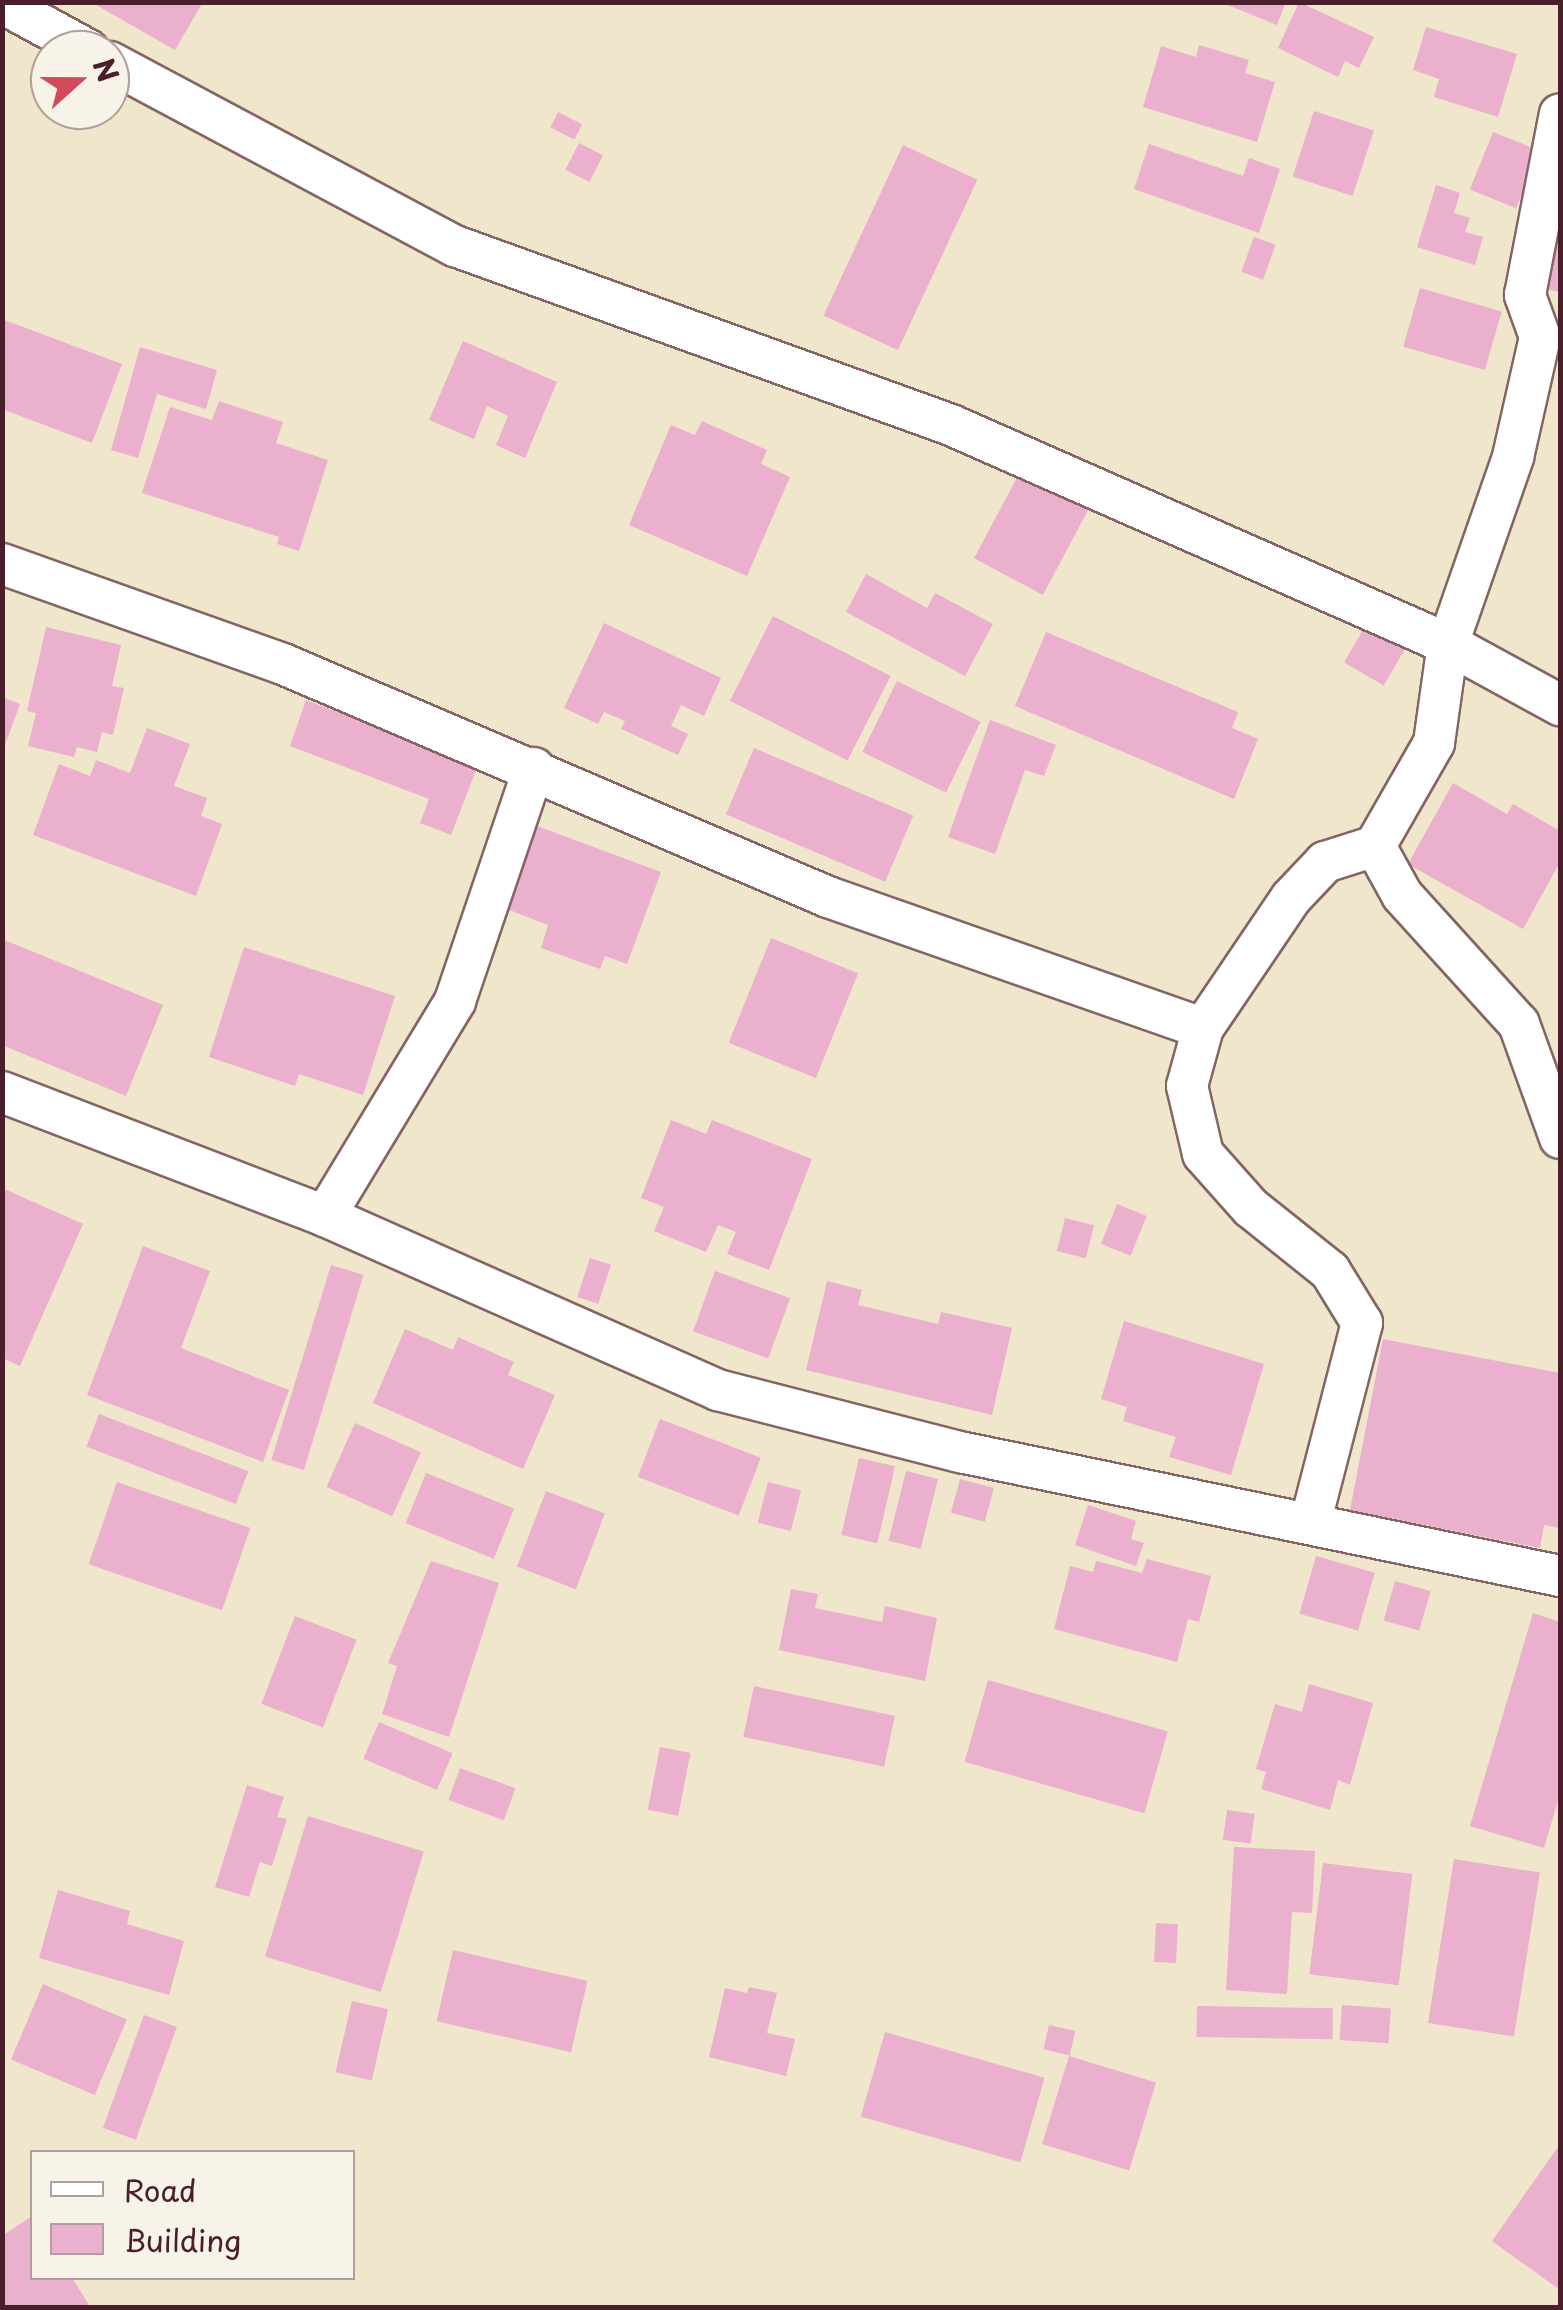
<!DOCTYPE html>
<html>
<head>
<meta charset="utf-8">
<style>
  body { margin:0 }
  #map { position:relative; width:1563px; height:2310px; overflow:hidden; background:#f0e6cb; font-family:"Playpen Sans",sans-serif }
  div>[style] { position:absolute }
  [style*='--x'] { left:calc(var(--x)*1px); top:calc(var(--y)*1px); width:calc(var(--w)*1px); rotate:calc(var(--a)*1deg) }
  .building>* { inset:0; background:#eab0cd; transform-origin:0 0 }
  .roads { filter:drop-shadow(2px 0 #846563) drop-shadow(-2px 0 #846563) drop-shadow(0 2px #846563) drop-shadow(0 -2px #846563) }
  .minor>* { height:40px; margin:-20px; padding:0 20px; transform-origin:20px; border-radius:20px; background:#fff }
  span { translate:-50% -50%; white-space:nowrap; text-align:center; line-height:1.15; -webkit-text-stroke:8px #f7f3e8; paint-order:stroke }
  .frame { position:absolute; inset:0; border:5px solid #4a1f2b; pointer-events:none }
  .legend { position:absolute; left:30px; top:2150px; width:325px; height:130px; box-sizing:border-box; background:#f7f3e8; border:2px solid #b29e9c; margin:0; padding:12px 18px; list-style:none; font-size:30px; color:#4a1f2b }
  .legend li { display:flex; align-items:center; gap:20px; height:50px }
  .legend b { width:50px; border:2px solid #b29e9c }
  .north { position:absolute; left:30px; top:30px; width:100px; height:100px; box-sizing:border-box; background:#f7f3e8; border:2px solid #b29e9c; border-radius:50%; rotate:69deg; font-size:28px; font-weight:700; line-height:40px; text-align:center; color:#4a1f2b }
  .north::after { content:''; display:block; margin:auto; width:35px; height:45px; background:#d1495b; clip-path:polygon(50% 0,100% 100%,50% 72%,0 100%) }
</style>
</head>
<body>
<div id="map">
  <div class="building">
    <i style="clip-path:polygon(91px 2px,203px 2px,175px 50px)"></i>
    <i style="clip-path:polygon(1220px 2px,1286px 2px,1277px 25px)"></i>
    <i style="clip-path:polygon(1299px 2px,1374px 37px,1359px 68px,1345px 61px,1338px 77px,1278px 48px)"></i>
    <i style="clip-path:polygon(1426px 27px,1517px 54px,1498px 117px,1434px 97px,1439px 79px,1413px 70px)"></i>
    <i style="clip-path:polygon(1199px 45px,1249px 60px,1245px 73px,1275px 82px,1257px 142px,1143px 107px,1161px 46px,1196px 57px)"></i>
    <i style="left:1314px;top:111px;width:63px;height:69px;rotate:18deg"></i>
    <i style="left:558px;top:112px;width:27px;height:17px;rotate:27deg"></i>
    <i style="left:1493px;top:132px;width:50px;height:62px;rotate:22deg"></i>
    <i style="left:579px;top:143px;width:27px;height:30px;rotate:27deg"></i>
    <i style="clip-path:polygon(1149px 144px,1243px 176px,1249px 158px,1280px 169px,1259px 233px,1134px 189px)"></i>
    <i style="left:903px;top:145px;width:82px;height:188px;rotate:25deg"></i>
    <i style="clip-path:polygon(1436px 185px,1460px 193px,1454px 213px,1470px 218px,1465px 232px,1483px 237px,1475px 265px,1417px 247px)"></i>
    <i style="clip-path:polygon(1560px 233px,1560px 292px,1546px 289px)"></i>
    <i style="left:1254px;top:237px;width:23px;height:37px;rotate:20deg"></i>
    <i style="left:1420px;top:288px;width:85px;height:61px;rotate:16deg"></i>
    <i style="clip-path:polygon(2px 319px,122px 364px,92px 443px,2px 409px)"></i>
    <i style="clip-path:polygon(463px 341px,557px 382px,525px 458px,496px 445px,508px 416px,487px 406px,474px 439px,429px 420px)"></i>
    <i style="clip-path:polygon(140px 347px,217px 370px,206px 409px,157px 394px,138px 458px,111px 450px)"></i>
    <i style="clip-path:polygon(219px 401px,283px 422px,276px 443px,328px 460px,299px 551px,277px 544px,279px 537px,142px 493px,170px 407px,212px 420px)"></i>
    <i style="clip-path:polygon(702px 421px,767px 450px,761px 464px,790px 477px,747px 576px,629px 525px,671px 425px,695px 435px)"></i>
    <i style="left:1021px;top:470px;width:78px;height:100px;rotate:28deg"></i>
    <i style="clip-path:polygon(866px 574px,927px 608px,935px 593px,993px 624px,965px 676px,846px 612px)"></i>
    <i style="left:773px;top:616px;width:132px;height:95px;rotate:27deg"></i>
    <i style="left:1368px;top:621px;width:46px;height:48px;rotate:30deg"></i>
    <i style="clip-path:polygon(604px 623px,721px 678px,704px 716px,681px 705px,671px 726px,688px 734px,678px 755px,621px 729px,625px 721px,604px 712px,598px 724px,564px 708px)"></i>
    <i style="clip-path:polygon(46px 627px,121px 645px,112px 686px,124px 688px,113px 735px,102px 732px,97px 752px,77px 747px,74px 757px,28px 746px,36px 713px,27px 711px)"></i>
    <i style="clip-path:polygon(1046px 632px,1238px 712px,1232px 728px,1258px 739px,1234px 799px,1015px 706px)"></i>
    <i style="left:897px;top:681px;width:93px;height:79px;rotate:26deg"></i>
    <i style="clip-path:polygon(2px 697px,20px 704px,3px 750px,2px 750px)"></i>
    <i style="clip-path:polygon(306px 700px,478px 765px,451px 835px,420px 823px,429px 799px,290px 746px)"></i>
    <i style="clip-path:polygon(990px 720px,1056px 745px,1044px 776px,1025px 770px,995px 854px,948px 837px)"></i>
    <i style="clip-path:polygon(147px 728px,190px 744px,174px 786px,207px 798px,201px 816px,222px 824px,196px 896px,33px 835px,59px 764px,90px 776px,96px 760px,130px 773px)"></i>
    <i style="left:754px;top:748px;width:173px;height:72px;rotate:23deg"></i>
    <i style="clip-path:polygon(1453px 783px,1507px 814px,1513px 804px,1560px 831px,1560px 862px,1523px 929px,1408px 864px)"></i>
    <i style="clip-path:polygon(537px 826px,661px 872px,627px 964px,605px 956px,600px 969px,541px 948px,548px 925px,507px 909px)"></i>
    <i style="left:771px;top:938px;width:94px;height:113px;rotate:22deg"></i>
    <i style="clip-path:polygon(2px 939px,163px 1005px,126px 1096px,2px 1045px)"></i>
    <i style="clip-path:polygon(244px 947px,395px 996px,363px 1095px,299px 1074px,295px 1086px,209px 1057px)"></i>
    <i style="clip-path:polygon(671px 1120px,706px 1134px,712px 1120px,812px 1159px,769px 1270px,727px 1254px,736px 1232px,718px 1225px,706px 1252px,654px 1231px,664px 1207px,641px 1198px)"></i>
    <i style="clip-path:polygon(2px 1188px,83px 1224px,20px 1366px,2px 1358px)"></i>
    <i style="left:1117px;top:1204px;width:32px;height:43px;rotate:22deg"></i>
    <i style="left:1065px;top:1218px;width:30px;height:34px;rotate:14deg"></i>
    <i style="clip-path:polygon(143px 1246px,210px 1271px,181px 1348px,289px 1390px,263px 1462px,87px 1395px)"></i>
    <i style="left:590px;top:1258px;width:22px;height:41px;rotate:18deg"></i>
    <i style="left:331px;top:1265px;width:34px;height:204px;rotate:17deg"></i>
    <i style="left:715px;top:1271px;width:80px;height:64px;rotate:20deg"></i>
    <i style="clip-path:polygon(827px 1281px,862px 1290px,858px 1305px,938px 1324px,941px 1312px,1012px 1328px,992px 1415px,806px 1370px)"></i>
    <i style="clip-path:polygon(1124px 1321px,1264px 1364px,1231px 1475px,1169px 1457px,1176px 1437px,1123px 1421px,1127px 1407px,1101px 1399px)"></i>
    <i style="clip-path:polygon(405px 1329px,453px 1350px,458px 1337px,514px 1362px,508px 1375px,555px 1395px,523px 1469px,373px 1403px)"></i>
    <i style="clip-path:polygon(1383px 1339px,1560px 1373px,1560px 1528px,1544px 1525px,1540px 1548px,1350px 1510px)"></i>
    <i style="left:99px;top:1414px;width:160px;height:35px;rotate:21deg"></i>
    <i style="left:660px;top:1419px;width:108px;height:62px;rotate:21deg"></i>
    <i style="left:355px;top:1423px;width:72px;height:70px;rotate:24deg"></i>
    <i style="left:859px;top:1458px;width:37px;height:79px;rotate:13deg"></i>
    <i style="left:906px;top:1471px;width:33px;height:72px;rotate:14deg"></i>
    <i style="left:426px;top:1473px;width:95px;height:54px;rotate:22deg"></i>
    <i style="left:960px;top:1479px;width:35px;height:35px;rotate:15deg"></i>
    <i style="left:117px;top:1482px;width:141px;height:87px;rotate:19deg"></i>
    <i style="left:768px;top:1482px;width:34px;height:42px;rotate:14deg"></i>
    <i style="left:546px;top:1491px;width:63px;height:81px;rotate:21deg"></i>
    <i style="clip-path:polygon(1088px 1505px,1136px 1521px,1131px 1539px,1144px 1543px,1136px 1566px,1075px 1545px)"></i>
    <i style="left:1316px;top:1556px;width:61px;height:60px;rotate:16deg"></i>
    <i style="clip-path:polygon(1147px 1559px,1211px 1576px,1199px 1622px,1188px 1619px,1177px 1662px,1054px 1629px,1070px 1566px,1093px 1572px,1096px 1561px,1142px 1573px)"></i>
    <i style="clip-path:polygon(431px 1561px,499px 1583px,449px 1737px,382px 1714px,397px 1666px,388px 1663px)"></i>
    <i style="left:1395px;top:1581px;width:37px;height:41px;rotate:16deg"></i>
    <i style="clip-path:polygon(791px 1589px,818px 1594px,815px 1608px,882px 1622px,885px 1606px,937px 1618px,925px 1681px,779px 1650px)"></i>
    <i style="clip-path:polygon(1533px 1613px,1560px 1622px,1560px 1794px,1544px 1848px,1470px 1826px)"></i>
    <i style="left:295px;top:1616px;width:66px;height:94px;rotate:21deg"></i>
    <i style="left:988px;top:1680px;width:187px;height:85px;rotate:16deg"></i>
    <i style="clip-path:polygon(1309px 1684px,1373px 1703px,1350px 1785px,1338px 1780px,1330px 1810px,1261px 1789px,1266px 1772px,1256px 1769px,1275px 1704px,1302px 1712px)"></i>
    <i style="left:754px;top:1686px;width:144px;height:52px;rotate:12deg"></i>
    <i style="left:379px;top:1722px;width:80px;height:40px;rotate:23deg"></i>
    <i style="left:660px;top:1747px;width:31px;height:64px;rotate:11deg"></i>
    <i style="left:460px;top:1768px;width:59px;height:34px;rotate:20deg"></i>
    <i style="clip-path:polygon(247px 1785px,284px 1797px,277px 1817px,287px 1819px,272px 1866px,260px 1862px,249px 1897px,215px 1887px)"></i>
    <i style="left:1227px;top:1810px;width:28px;height:30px;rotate:8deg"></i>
    <i style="left:308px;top:1816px;width:121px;height:147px;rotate:17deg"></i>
    <i style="clip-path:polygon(1234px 1847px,1315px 1851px,1312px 1913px,1292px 1912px,1287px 1994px,1226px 1990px)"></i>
    <i style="left:1454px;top:1859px;width:87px;height:166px;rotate:9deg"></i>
    <i style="left:1323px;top:1863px;width:90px;height:112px;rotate:7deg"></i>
    <i style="clip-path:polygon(58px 1890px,130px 1911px,127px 1924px,184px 1941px,169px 1995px,39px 1958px)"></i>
    <i style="left:1156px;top:1923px;width:22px;height:39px;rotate:3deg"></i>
    <i style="left:453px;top:1950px;width:138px;height:73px;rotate:13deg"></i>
    <i style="left:43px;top:1984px;width:91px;height:82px;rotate:23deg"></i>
    <i style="clip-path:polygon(749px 1987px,777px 1993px,767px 2033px,795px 2039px,786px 2076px,709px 2057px,725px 1988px,747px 1993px)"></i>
    <i style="left:352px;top:2001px;width:37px;height:73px;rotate:13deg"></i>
    <i style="left:1342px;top:2005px;width:49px;height:35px;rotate:4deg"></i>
    <i style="left:1197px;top:2006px;width:136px;height:31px;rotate:1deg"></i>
    <i style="left:144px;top:2015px;width:35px;height:120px;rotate:20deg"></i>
    <i style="left:1049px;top:2025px;width:27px;height:25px;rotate:13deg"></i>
    <i style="left:885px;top:2032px;width:166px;height:88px;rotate:16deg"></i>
    <i style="left:1069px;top:2056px;width:91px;height:92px;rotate:17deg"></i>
    <i style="clip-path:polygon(1560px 2144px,1560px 2290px,1492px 2241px)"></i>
    <i style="clip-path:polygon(32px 2216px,32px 2278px,72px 2278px,91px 2308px,2px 2308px,2px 2236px)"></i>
  </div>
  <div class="roads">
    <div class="minor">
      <i style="--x:11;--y:8;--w:88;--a:28.6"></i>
      <i style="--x:110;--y:62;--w:391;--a:28.1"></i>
      <i style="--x:455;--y:246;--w:527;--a:19.84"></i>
      <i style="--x:951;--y:425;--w:543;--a:23.78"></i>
      <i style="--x:1448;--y:644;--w:128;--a:28.6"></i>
      <i style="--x:2;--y:564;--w:298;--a:19.6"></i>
      <i style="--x:283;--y:664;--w:593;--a:23.15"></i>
      <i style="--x:828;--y:897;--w:397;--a:19.3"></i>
      <i style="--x:1375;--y:846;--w:56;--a:61.1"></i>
      <i style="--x:1402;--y:895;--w:174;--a:47.8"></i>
      <i style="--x:1519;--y:1024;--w:121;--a:70.2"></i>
      <i style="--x:2;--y:1092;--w:346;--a:21"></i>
      <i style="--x:325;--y:1216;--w:430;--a:23.9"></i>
      <i style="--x:718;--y:1390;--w:250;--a:14.4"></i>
      <i style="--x:960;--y:1452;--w:613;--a:11.68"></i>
      <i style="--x:325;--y:1216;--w:251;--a:-58.8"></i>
      <i style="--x:455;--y:1001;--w:246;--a:-71.3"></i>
      <i style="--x:1310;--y:1524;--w:208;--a:-75.5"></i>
      <i style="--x:1362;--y:1323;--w:61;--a:-121.6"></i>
      <i style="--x:1330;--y:1271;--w:101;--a:-141.4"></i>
      <i style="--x:1251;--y:1208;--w:72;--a:-131.6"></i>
      <i style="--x:1203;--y:1154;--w:70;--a:-103.2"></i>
      <i style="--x:1187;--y:1086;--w:60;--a:-74.6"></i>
      <i style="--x:1203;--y:1028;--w:157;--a:-55.9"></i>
      <i style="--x:1291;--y:898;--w:50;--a:-46.6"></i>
      <i style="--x:1325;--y:862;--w:52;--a:-17.7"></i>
      <i style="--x:1375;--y:846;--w:119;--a:-60.2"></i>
      <i style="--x:1434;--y:743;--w:100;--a:-82"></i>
      <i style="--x:1448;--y:644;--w:198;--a:-70.8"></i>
      <i style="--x:1513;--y:457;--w:123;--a:-77.3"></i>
      <i style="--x:1540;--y:337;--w:45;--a:-109.7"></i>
      <i style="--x:1525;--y:295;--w:184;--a:-79.1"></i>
    </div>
  </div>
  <div class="frame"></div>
  <ul class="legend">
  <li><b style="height:12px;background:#fff"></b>Road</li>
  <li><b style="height:28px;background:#eab0cd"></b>Building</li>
  </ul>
  <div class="north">N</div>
</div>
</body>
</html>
